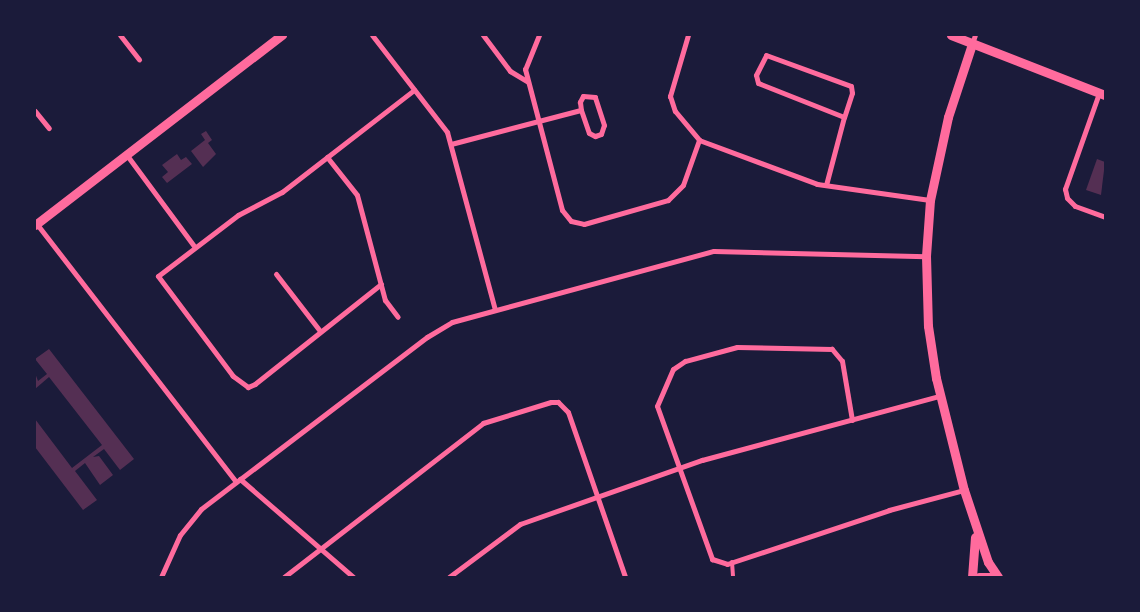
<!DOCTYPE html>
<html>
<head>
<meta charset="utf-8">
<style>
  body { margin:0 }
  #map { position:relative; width:1140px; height:612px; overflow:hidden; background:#1b1b3a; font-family:Overpass,sans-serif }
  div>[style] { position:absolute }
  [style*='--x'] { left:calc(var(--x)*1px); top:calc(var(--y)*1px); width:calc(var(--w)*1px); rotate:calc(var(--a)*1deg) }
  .building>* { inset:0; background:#542f53 }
  .service>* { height:4px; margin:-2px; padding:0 2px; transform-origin:2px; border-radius:2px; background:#ff6b9d }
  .minor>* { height:5px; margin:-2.5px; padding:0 2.5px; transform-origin:2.5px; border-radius:2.5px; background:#ff6b9d }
  .tertiary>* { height:9px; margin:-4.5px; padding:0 4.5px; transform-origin:4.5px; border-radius:4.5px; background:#ff6b9d }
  span { translate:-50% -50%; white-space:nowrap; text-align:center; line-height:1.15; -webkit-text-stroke:5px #1b1b3a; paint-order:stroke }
  .frame { position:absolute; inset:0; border:36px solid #1b1b3a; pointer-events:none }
</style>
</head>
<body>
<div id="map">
  <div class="building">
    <i style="clip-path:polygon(206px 131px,212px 140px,208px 143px,216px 154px,203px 167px,191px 151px,205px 140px,201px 134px)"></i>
    <i style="clip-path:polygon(177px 154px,181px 160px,186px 157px,192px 164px,167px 183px,162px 177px,168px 172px,162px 165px)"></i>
    <i style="clip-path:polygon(1097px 159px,1105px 162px,1101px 195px,1086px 190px)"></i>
    <i style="clip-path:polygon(49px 349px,134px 459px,120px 470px,104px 449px,93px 457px,99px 456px,113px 475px,100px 485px,85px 463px,75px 471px,97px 500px,83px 510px,35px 447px,35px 419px,72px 468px,102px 445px,49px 377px,35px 389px,35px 373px,38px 381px,47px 374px,35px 359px)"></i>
  </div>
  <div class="service">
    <i style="--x:732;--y:562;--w:15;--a:86"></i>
  </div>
  <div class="minor">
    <i style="--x:120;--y:35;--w:31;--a:52"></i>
    <i style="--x:372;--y:35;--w:123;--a:52.3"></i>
    <i style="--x:447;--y:132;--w:184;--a:74.9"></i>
    <i style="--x:483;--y:35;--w:45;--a:53.1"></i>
    <i style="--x:510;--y:71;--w:21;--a:31"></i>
    <i style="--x:539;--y:35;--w:37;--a:112"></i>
    <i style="--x:525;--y:69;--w:146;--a:75.3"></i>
    <i style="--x:562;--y:210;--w:14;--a:51"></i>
    <i style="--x:571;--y:221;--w:13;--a:13"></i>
    <i style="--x:584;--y:224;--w:87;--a:-15.9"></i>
    <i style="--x:668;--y:200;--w:21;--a:-45"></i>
    <i style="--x:683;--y:185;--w:48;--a:-70.4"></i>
    <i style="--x:688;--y:35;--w:64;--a:106.4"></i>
    <i style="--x:670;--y:96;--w:16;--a:72"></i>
    <i style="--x:675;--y:111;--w:38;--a:50"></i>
    <i style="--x:699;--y:140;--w:126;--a:20.4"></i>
    <i style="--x:817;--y:184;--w:114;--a:8.1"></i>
    <i style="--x:972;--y:44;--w:9;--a:-72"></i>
    <i style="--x:766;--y:55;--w:90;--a:20"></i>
    <i style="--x:851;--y:86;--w:7;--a:82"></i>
    <i style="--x:852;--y:93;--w:25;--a:108"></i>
    <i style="--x:844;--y:117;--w:92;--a:-158.4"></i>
    <i style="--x:758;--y:83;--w:8;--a:-104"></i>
    <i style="--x:756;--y:75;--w:22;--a:-63"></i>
    <i style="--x:1099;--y:93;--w:102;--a:109.5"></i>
    <i style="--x:1065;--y:189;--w:9;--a:77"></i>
    <i style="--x:1067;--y:198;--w:11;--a:45"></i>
    <i style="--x:1075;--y:206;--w:32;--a:20"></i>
    <i style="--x:35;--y:111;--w:22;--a:51"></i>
    <i style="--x:451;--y:144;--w:134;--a:-14.7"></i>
    <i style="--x:581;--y:110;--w:24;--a:71"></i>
    <i style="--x:589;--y:133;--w:7;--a:27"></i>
    <i style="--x:595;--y:136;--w:6;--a:-18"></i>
    <i style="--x:601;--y:134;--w:9;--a:-72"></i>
    <i style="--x:604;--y:125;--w:29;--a:-108"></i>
    <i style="--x:595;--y:97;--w:12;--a:-175"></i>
    <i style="--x:583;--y:96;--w:7;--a:117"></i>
    <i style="--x:580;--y:102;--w:8;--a:83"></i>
    <i style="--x:126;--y:154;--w:114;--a:53.5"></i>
    <i style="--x:327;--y:157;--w:48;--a:51.7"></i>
    <i style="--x:357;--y:195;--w:109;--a:75.1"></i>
    <i style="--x:385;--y:300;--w:21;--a:53"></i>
    <i style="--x:826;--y:185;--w:70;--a:-75.2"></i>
    <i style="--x:36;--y:223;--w:327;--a:52.3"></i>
    <i style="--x:276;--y:274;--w:72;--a:52.3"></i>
    <i style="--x:381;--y:284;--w:161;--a:141.6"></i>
    <i style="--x:255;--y:384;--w:8;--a:157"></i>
    <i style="--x:248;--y:387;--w:19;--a:-144"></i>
    <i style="--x:233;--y:376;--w:125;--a:-126.9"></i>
    <i style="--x:158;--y:276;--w:101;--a:-37.3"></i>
    <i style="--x:238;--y:215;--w:50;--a:-27.6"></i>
    <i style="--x:282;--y:192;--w:167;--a:-37.7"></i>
    <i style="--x:852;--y:420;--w:60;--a:-99.6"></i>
    <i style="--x:842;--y:361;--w:16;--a:-130"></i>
    <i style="--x:832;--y:349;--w:95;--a:-178.8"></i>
    <i style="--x:737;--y:347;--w:54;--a:164.9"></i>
    <i style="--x:685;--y:361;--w:14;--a:146"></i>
    <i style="--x:673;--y:369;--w:40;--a:113.4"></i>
    <i style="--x:657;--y:406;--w:163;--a:70.2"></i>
    <i style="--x:712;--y:559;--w:16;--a:18"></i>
    <i style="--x:727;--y:564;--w:171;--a:-18.4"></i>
    <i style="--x:889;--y:510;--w:78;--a:-14.9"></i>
    <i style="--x:240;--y:479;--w:150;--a:40.9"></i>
    <i style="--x:161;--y:577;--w:46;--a:-65.7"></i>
    <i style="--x:180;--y:535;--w:33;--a:-51"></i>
    <i style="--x:201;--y:509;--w:284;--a:-37.3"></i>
    <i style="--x:427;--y:337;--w:29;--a:-31"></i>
    <i style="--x:452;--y:322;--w:271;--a:-15.2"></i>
    <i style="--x:714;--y:251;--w:212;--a:1.4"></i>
    <i style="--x:284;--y:577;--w:252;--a:-37.7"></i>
    <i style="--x:483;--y:423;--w:71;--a:-17.2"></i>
    <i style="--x:551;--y:402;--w:7;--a:0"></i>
    <i style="--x:558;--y:402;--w:14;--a:45"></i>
    <i style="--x:568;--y:412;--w:175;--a:70.9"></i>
    <i style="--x:449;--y:577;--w:89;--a:-36.7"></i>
    <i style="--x:520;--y:524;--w:193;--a:-19.4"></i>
    <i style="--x:702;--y:460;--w:246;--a:-15.1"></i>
  </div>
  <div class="tertiary">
    <i style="--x:951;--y:35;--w:165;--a:21.3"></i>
    <i style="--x:972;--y:44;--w:77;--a:108.2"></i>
    <i style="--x:948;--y:117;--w:85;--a:102.2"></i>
    <i style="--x:930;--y:200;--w:56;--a:94.1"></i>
    <i style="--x:926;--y:256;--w:70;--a:88.4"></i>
    <i style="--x:928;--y:326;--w:53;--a:81.3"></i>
    <i style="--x:936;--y:378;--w:115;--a:76"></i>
    <i style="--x:964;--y:490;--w:76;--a:71.6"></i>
    <i style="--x:988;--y:562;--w:18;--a:56"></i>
    <i style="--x:35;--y:225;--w:312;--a:-37.6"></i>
    <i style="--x:972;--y:577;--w:40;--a:-85.7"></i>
    <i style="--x:979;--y:577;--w:18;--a:0"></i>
  </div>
  <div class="frame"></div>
</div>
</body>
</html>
